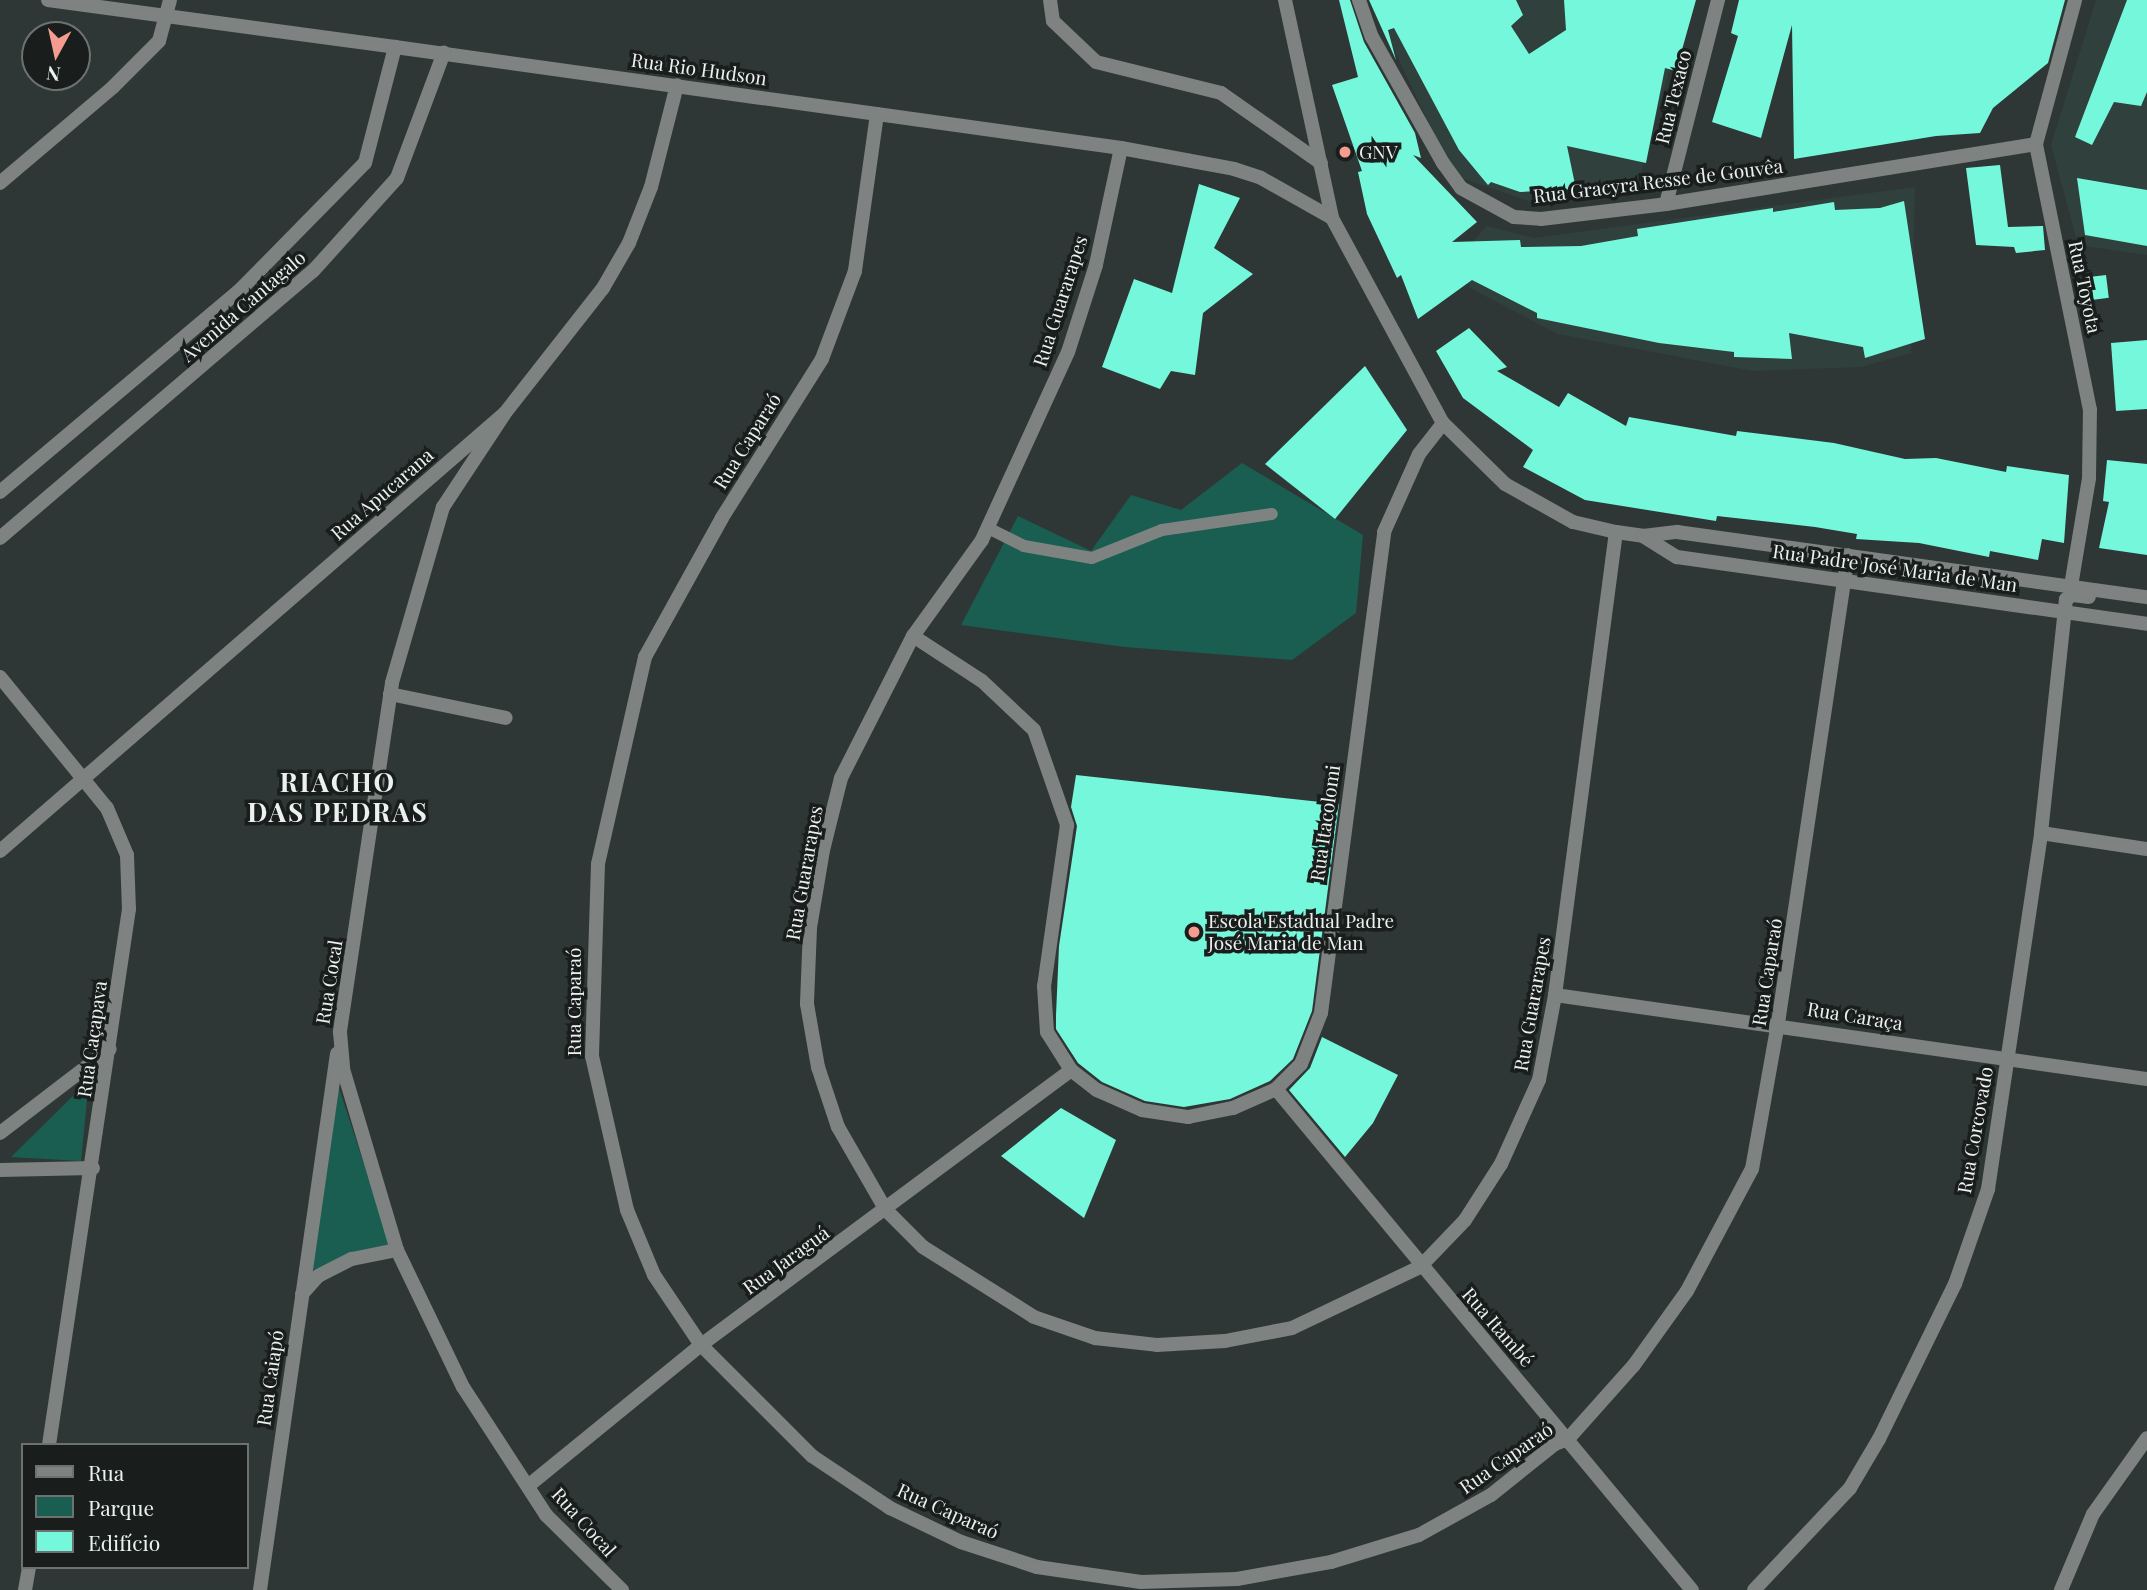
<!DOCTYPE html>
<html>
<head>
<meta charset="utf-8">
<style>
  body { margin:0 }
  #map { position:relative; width:2147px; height:1590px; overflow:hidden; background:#2e3735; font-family:"Playfair Display",serif }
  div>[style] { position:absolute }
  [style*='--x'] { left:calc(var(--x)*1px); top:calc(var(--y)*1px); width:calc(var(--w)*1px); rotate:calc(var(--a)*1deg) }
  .built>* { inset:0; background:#30413d }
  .green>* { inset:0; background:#195e51 }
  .building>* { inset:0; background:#75f7db; transform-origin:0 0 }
  .service>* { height:12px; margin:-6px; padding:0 6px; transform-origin:6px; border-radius:6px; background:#7e8281 }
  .pedestrian>* { height:14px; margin:-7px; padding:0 7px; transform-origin:7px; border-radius:7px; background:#7e8281 }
  .minor>* { height:14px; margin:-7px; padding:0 7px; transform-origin:7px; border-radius:7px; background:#7e8281 }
  .tertiary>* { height:14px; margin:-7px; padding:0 7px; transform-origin:7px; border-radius:7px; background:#7e8281 }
  .dots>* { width:19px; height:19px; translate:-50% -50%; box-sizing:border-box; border:4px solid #191e1d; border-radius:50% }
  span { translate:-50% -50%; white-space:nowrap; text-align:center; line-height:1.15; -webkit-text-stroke:7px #191e1d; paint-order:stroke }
  .street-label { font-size:19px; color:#ebf1ef }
  .poi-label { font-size:19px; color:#ebf1ef }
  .left { translate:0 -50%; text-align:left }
  .district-label { font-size:26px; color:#ebf1ef; font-weight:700; letter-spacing:2px }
  .legend { position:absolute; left:21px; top:1443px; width:228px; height:126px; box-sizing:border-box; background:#191e1d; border:2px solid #6d7271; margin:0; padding:9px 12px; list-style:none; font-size:21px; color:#ebf1ef }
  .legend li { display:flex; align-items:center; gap:14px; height:35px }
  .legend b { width:35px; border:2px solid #6d7271 }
  .north { position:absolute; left:21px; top:21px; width:70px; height:70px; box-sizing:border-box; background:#191e1d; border:2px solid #6d7271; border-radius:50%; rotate:188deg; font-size:19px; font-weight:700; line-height:28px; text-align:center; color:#ebf1ef }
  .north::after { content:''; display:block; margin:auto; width:24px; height:32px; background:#f59c91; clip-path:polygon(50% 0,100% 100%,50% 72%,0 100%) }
</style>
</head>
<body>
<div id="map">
  <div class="built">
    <i style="clip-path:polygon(1371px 0,1689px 0,1639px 179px,1531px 202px,1453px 175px)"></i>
    <i style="clip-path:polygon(2096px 0,2147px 0,2147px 255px,2078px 245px,2051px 145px)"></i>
    <i style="clip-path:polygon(1915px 187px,1911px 353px,1861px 367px,1753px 371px,1558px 334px,1470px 288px,1461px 256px,1486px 226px,1534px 238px)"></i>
  </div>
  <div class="green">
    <i style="clip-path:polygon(1242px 463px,1363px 535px,1356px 613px,1292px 660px,1125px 647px,961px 625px,1018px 516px,1091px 551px,1131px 495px,1181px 510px)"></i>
    <i style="clip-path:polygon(89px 1080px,81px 1161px,11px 1157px)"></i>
    <i style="clip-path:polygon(339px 1088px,391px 1247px,312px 1270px)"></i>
  </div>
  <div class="building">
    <i style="clip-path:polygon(1339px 0,1350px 0,1364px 42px,1415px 133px,1421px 158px,1413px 155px,1477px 222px,1452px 242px,1520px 240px,1521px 247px,1581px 246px,1638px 236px,1637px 229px,1773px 208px,1773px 212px,1834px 202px,1835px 210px,1880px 208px,1904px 201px,1925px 339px,1865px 358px,1863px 347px,1789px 333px,1792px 359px,1734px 357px,1734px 352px,1659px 343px,1537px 318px,1537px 313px,1472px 280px,1418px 319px,1401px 275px,1397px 278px,1367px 214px,1358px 172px,1362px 171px,1332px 85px,1358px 77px)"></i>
    <i style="clip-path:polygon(1369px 0,1516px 0,1523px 15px,1511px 26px,1529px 54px,1566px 30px,1564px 0,1696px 0,1676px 71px,1665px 68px,1646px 163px,1567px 146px,1576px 189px,1520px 192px,1491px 182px,1488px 185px,1459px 150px,1394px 28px,1388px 30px,1396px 60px)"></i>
    <i style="clip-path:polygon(1739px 0,2065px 0,2048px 63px,1993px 108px,1980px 133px,1936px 136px,1794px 159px,1792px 25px,1761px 138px,1712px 122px,1738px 36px,1731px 33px)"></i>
    <i style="clip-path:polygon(2127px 0,2147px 0,2147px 92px,2141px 106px,2114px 102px,2092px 145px,2075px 137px)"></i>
    <i style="clip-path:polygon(2000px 165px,2008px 227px,2043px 226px,2045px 250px,2016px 253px,2014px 247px,1976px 245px,1966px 168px)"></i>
    <i style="clip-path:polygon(2077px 178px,2147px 190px,2147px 246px,2085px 235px)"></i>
    <i style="clip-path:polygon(1199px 184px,1240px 198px,1214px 248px,1253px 274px,1203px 313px,1195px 375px,1171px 371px,1160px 389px,1102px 367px,1134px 279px,1172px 293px)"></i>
    <i style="left:2106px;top:275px;width:23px;height:19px;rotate:83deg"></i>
    <i style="clip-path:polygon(1469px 328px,1507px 367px,1497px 371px,1559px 407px,1568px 393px,1626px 426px,1629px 417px,1736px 436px,1737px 431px,1834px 443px,1905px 459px,1936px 458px,2006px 472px,2007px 466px,2069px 475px,2064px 543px,2042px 539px,2038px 560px,1990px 551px,1989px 557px,1919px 543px,1856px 539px,1857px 534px,1815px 527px,1717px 516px,1716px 521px,1585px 500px,1523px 467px,1533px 450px,1463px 398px,1436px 351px)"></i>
    <i style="clip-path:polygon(2147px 340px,2147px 409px,2116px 411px,2111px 343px)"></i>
    <i style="clip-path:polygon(1365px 366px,1407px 430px,1335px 519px,1265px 464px)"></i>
    <i style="clip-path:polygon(2107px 460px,2147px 464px,2147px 555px,2099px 548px,2109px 502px,2103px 501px)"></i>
    <i style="clip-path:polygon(1076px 775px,1339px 804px,1312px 1011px,1293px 1059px,1270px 1081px,1230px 1099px,1184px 1107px,1145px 1101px,1102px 1082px,1078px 1063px,1056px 1029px,1056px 1015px,1059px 946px,1077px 826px,1071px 807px)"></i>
    <i style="clip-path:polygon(1322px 1037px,1398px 1075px,1373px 1123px,1345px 1157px,1289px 1090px,1310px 1068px)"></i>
    <i style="clip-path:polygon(1061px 1108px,1116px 1140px,1084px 1218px,1001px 1156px)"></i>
  </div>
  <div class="service">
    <i style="--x:988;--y:528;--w:40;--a:26.6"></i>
    <i style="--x:1024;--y:546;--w:69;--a:10"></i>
    <i style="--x:1092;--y:558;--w:75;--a:-21.8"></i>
    <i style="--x:1162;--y:530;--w:111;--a:-8.3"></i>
  </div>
  <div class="pedestrian">
    <i style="--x:1050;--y:0;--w:21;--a:82"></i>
    <i style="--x:1053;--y:21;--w:59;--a:43.6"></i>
    <i style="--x:1096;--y:62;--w:129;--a:13.9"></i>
    <i style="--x:1221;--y:93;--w:122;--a:35"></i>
  </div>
  <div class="minor">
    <i style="--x:48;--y:0;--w:350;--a:7.7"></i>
    <i style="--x:1359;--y:0;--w:39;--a:71"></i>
    <i style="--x:1372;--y:37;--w:145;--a:60.6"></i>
    <i style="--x:1443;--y:163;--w:31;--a:54"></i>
    <i style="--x:1461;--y:188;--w:60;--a:28.7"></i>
    <i style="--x:1514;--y:217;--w:27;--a:4"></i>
    <i style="--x:1541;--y:219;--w:126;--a:-6.8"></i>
    <i style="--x:1666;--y:204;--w:375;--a:-9.2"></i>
    <i style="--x:877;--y:114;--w:159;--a:98"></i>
    <i style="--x:855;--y:271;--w:94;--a:110.6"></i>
    <i style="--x:822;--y:359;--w:188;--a:122.2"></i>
    <i style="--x:722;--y:518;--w:159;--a:119"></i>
    <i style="--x:645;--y:657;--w:212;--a:102.8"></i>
    <i style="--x:598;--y:864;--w:192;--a:91.8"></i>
    <i style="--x:592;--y:1056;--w:158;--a:77.2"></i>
    <i style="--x:627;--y:1210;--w:70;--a:67.4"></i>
    <i style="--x:654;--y:1275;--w:84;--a:56.1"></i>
    <i style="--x:701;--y:1345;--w:157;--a:45"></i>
    <i style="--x:812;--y:1456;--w:94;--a:33.7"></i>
    <i style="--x:890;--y:1508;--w:79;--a:25.6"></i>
    <i style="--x:961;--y:1542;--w:80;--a:18.2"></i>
    <i style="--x:1037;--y:1567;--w:105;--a:8.2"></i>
    <i style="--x:1141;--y:1582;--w:96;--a:-1.8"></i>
    <i style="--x:1237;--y:1579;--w:96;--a:-10.3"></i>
    <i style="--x:1331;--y:1562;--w:92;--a:-17.1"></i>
    <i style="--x:1419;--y:1535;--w:82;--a:-29.1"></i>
    <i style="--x:1491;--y:1495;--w:82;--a:-38.6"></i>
    <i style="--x:1555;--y:1444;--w:14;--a:-21"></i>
    <i style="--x:1568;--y:1439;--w:99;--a:-48.3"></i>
    <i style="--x:1634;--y:1365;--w:91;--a:-54.4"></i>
    <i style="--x:1687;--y:1291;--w:138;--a:-62"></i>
    <i style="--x:1752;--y:1169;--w:148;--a:-79.9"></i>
    <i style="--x:1778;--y:1023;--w:473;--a:-81.5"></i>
    <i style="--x:1121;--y:148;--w:120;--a:102.1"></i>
    <i style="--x:1096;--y:265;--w:91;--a:107.8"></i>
    <i style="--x:1068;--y:352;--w:207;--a:114.6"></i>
    <i style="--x:982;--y:540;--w:118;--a:125.7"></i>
    <i style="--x:913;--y:636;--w:159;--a:116.9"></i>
    <i style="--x:841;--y:778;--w:74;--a:104"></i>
    <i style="--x:823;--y:850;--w:79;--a:99.5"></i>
    <i style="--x:810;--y:928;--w:76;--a:92.3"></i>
    <i style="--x:807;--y:1004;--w:64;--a:80.1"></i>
    <i style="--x:818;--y:1067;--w:63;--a:71.6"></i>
    <i style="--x:838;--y:1127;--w:96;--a:60"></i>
    <i style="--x:886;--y:1210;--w:52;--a:45"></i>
    <i style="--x:923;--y:1247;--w:131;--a:32.2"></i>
    <i style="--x:1034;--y:1317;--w:65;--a:19"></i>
    <i style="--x:1095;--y:1338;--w:62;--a:6.4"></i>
    <i style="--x:1157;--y:1345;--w:68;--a:-3.4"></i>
    <i style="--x:1225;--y:1341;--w:68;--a:-11"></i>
    <i style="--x:1292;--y:1328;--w:142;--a:-25.5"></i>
    <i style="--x:1420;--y:1267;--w:65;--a:-46.2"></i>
    <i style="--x:1465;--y:1220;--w:67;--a:-57.3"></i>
    <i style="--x:1501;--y:1164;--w:92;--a:-65.7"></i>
    <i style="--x:1539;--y:1080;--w:86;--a:-79.3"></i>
    <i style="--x:1555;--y:995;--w:467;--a:-82.5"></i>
    <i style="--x:0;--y:183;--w:148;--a:-40.3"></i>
    <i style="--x:113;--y:87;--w:65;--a:-45"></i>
    <i style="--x:159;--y:41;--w:42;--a:-75"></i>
    <i style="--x:1666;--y:204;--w:211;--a:-75.7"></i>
    <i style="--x:505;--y:413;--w:113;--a:123.4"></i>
    <i style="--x:443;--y:507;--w:183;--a:106.2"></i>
    <i style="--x:392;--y:683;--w:353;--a:98.5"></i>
    <i style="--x:340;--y:1032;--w:37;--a:85"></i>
    <i style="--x:343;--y:1069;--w:189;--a:73.4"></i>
    <i style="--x:397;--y:1250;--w:152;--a:64.3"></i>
    <i style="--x:463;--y:1387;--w:153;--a:57"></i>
    <i style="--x:546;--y:1515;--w:107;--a:44.6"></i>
    <i style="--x:2071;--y:586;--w:109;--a:-80.5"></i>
    <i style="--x:2089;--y:478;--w:68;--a:-89.2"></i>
    <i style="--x:2090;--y:410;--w:271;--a:-101.5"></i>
    <i style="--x:2036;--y:144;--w:149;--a:-74.8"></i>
    <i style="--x:913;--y:636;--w:82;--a:33.1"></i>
    <i style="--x:982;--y:681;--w:71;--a:43.3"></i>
    <i style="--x:1034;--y:730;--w:101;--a:70.8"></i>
    <i style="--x:1067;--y:825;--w:163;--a:98.1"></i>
    <i style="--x:1044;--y:986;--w:46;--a:86.3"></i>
    <i style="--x:1047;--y:1032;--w:45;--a:57.7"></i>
    <i style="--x:1071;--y:1070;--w:33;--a:38"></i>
    <i style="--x:1097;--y:1090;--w:49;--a:24"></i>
    <i style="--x:1142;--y:1110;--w:47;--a:8.7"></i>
    <i style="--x:1188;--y:1117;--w:46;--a:-11.3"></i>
    <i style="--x:1233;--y:1108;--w:47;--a:-23.8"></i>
    <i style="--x:1276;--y:1089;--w:35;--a:-45"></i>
    <i style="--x:1301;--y:1064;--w:55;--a:-68.6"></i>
    <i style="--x:1321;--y:1013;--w:485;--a:-82.5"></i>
    <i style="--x:1384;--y:532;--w:85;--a:-65.8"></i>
    <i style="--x:1419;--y:454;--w:39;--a:-52"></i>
    <i style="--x:0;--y:677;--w:169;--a:50.8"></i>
    <i style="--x:107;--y:808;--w:51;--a:66.9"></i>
    <i style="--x:127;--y:855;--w:54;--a:87.9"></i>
    <i style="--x:129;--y:909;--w:542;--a:98.49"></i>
    <i style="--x:390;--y:694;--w:118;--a:11.7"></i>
    <i style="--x:2041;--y:833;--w:107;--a:8.6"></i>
    <i style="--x:0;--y:851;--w:668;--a:-40.94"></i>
    <i style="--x:505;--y:413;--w:159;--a:-51.9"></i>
    <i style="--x:603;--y:288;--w:52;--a:-60"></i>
    <i style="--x:629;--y:243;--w:60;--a:-68.6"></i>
    <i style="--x:651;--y:187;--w:105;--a:-75.7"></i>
    <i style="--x:1555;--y:995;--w:598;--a:8.08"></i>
    <i style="--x:1276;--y:1089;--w:651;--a:50.3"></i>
    <i style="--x:0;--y:1133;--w:138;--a:-37.4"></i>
    <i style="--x:0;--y:1170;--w:93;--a:-1.2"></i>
    <i style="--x:302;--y:1294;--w:24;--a:-48"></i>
    <i style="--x:318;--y:1276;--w:38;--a:-27"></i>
    <i style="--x:352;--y:1259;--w:46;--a:-11.3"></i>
    <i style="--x:528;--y:1486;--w:223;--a:-39.2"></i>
    <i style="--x:701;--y:1345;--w:461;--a:-36.6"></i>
    <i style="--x:25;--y:1590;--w:23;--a:-80"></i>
    <i style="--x:260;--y:1590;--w:542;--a:-81.83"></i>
    <i style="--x:2061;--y:1590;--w:82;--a:-67.2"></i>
    <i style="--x:2093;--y:1514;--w:93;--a:-54.6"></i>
  </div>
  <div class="tertiary">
    <i style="--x:1285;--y:0;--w:223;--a:77.8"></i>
    <i style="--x:1332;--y:218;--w:233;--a:61.6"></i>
    <i style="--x:1443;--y:423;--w:87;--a:44.5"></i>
    <i style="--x:1505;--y:484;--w:78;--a:29.2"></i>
    <i style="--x:1573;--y:522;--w:44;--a:13.1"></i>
    <i style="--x:1616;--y:532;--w:27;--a:8"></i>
    <i style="--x:1643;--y:536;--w:34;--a:-7"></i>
    <i style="--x:1677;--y:532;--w:474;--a:7.9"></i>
    <i style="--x:0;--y:492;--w:315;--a:-40.1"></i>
    <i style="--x:241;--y:289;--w:177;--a:-45.5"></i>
    <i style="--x:365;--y:163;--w:120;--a:-75.5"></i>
    <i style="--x:395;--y:47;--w:733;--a:7.92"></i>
    <i style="--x:1121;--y:148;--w:115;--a:10.5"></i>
    <i style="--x:1234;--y:169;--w:28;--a:18"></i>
    <i style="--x:1261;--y:178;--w:81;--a:29.4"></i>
    <i style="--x:1643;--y:536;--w:40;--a:32"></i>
    <i style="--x:1677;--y:557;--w:475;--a:8.1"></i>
    <i style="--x:0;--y:538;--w:411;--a:-40.5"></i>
    <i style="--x:313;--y:271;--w:125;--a:-47.9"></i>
    <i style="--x:397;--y:178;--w:134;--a:-69.5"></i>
    <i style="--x:1754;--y:1590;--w:140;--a:-46.7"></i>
    <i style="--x:1850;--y:1488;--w:57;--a:-59.4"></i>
    <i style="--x:1879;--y:1439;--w:173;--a:-63.9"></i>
    <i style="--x:1955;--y:1284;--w:101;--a:-70.8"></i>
    <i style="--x:1988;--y:1189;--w:360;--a:-81.5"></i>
    <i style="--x:2041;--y:833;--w:235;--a:-83.9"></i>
    <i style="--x:2066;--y:599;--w:8;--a:-30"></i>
    <i style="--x:2073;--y:595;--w:16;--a:7"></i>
  </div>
  <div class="dots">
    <i style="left:1345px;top:152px;background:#f59c91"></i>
    <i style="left:1194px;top:932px;background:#f59c91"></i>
  </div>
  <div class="street-label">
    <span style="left:699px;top:69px;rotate:8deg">Rua Rio Hudson</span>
    <span style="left:1673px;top:97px;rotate:-76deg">Rua Texaco</span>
    <span style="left:1658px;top:181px;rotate:-7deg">Rua Gracyra Resse de Gouvêa</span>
    <span style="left:2085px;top:287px;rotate:78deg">Rua Toyota</span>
    <span style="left:1060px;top:301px;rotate:-72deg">Rua Guararapes</span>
    <span style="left:243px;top:306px;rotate:-41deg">Avenida Cantagalo</span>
    <span style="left:747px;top:441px;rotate:-58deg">Rua Caparaó</span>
    <span style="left:382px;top:494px;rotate:-41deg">Rua Apucarana</span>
    <span style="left:1895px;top:568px;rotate:8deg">Rua Padre José Maria de Man</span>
    <span style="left:1325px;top:823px;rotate:-82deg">Rua Itacolomi</span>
    <span style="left:804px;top:873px;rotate:-80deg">Rua Guararapes</span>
    <span style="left:1767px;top:972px;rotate:-81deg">Rua Caparaó</span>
    <span style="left:329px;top:982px;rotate:-81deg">Rua Cocal</span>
    <span style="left:574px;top:1002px;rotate:-90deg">Rua Caparaó</span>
    <span style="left:1532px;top:1004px;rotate:-80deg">Rua Guararapes</span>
    <span style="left:1855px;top:1016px;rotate:9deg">Rua Caraça</span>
    <span style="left:92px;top:1039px;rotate:-82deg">Rua Caçapava</span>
    <span style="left:1975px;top:1130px;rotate:-80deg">Rua Corcovado</span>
    <span style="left:786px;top:1260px;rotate:-36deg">Rua Jaraguá</span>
    <span style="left:1498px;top:1327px;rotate:49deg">Rua Itambé</span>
    <span style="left:270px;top:1378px;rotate:-82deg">Rua Caiapó</span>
    <span style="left:1506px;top:1458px;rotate:-35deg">Rua Caparaó</span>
    <span style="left:948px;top:1511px;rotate:24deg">Rua Caparaó</span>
    <span style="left:584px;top:1522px;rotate:48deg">Rua Cocal</span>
  </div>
  <div class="poi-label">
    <span class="left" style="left:1359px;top:152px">GNV</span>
    <span class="left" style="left:1208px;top:932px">Escola Estadual Padre<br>José Maria de Man</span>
  </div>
  <div class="district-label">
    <span style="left:338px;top:797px">RIACHO<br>DAS PEDRAS</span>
  </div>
  <ul class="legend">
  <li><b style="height:9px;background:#7e8281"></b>Rua</li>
  <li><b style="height:19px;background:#195e51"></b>Parque</li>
  <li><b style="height:19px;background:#75f7db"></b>Edifício</li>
  </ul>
  <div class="north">N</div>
</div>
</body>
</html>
